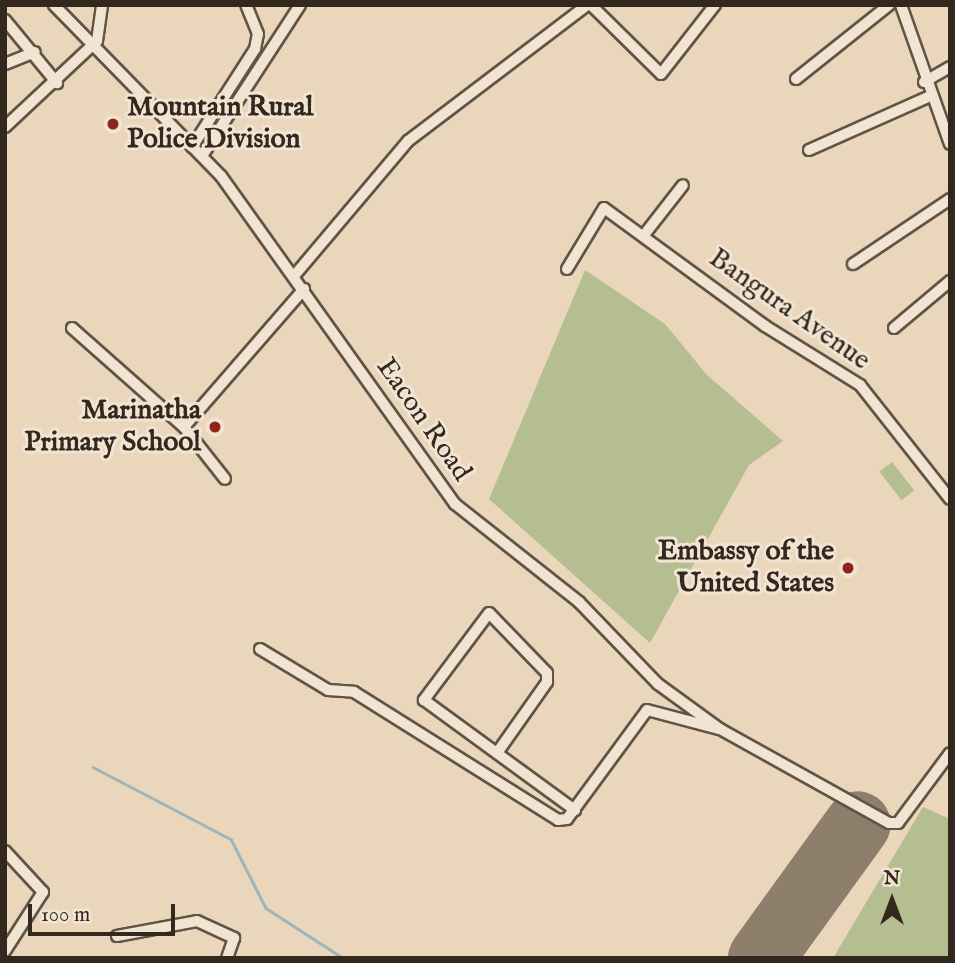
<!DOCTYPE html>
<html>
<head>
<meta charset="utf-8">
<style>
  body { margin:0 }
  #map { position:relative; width:955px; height:963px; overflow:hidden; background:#ead6bb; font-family:"IM FELL English",serif }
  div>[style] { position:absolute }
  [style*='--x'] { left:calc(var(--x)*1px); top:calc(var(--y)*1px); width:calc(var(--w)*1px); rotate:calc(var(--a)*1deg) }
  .green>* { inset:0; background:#b5be91; transform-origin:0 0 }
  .stream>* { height:2.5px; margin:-1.25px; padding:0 1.25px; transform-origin:1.25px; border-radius:1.25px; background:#9db6bb }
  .runway>* { height:66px; margin:-33px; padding:0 33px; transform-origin:33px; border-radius:33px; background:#8e7f6c }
  .roads { filter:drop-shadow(2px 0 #605445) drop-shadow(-2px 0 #605445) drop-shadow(0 2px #605445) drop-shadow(0 -2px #605445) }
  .minor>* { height:10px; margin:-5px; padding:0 5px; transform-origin:5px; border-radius:5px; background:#f1e4d3 }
  .dots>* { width:19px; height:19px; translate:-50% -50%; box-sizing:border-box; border:4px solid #f1e4d3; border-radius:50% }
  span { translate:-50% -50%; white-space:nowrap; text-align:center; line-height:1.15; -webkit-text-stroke:6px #f1e4d3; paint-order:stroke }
  .poi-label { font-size:28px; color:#32281e; font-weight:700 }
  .left { translate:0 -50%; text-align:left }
  .right { translate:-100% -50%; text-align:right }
  .street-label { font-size:28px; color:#32281e }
  .frame { position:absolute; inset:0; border:7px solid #32281e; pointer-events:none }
  .north { position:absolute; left:857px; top:865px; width:70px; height:70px; -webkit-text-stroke:5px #f1e4d3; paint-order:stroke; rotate:0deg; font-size:19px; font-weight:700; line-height:28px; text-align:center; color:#32281e }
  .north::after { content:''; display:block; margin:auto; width:24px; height:32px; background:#32281e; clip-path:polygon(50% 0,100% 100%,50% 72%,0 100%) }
  .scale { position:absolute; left:28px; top:904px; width:147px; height:32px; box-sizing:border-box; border:4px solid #32281e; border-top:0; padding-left:9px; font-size:21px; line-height:24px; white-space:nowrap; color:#32281e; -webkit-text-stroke:5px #f1e4d3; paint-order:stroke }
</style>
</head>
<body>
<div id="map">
  <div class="green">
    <i style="clip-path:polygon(585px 270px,665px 324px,707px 375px,783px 441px,749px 465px,650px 643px,489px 499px)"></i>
    <i style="left:892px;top:462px;width:36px;height:16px;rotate:52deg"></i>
    <i style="clip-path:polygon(923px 807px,950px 819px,950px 958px,833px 958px)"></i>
  </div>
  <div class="stream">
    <i style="--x:93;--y:767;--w:156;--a:27.6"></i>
    <i style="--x:231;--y:839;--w:77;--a:63.1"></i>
    <i style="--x:266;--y:908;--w:92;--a:33"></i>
  </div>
  <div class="runway">
    <i style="--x:761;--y:958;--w:165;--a:-54.1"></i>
  </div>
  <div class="roads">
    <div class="minor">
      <i style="--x:54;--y:5;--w:239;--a:45.7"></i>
      <i style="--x:221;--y:176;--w:403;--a:54.5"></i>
      <i style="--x:455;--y:504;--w:158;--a:38.3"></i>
      <i style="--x:579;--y:602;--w:114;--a:46.1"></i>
      <i style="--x:658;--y:684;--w:77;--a:36"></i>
      <i style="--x:720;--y:729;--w:193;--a:29.1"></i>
      <i style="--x:889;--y:823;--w:9;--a:0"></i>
      <i style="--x:898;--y:823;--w:87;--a:-53.4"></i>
      <i style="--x:591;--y:5;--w:98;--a:44.6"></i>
      <i style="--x:661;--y:74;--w:88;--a:-52"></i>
      <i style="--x:901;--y:5;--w:147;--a:70.6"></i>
      <i style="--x:5;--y:20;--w:82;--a:50.5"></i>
      <i style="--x:5;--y:64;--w:32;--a:-22"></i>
      <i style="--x:796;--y:79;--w:119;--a:-38.5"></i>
      <i style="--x:924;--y:82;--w:30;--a:-30"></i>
      <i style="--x:5;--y:127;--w:126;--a:-43.1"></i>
      <i style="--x:97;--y:41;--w:36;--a:-82"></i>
      <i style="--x:192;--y:147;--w:117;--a:-57.3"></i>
      <i style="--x:255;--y:49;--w:15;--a:-79"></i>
      <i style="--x:258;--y:34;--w:31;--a:-112"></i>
      <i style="--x:809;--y:150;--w:130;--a:-24"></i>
      <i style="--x:202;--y:156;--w:180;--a:-57"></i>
      <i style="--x:644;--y:235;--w:63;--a:-52"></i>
      <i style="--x:853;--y:264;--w:117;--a:-33.8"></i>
      <i style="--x:567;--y:269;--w:71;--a:-58.8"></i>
      <i style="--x:604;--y:208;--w:200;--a:36.2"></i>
      <i style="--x:765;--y:326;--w:112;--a:31.8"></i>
      <i style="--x:860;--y:385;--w:145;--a:51.7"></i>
      <i style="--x:294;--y:276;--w:177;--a:-49.8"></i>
      <i style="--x:408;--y:141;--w:225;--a:-37.2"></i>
      <i style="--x:72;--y:328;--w:149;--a:41.5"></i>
      <i style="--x:184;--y:427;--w:66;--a:51.7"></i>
      <i style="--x:894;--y:328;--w:73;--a:-40"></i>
      <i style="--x:184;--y:427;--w:183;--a:-49"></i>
      <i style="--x:260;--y:649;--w:79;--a:31.1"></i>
      <i style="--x:328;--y:690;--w:26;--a:4"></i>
      <i style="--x:354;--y:692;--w:241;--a:32.1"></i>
      <i style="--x:558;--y:820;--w:9;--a:-6"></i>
      <i style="--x:567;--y:819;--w:135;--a:-53.7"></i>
      <i style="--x:647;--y:710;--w:74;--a:14.8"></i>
      <i style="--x:497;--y:753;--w:87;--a:-54.8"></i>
      <i style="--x:547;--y:682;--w:9;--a:-90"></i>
      <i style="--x:547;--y:673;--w:83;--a:-134"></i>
      <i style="--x:489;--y:613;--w:109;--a:126.8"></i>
      <i style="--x:424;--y:700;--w:187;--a:36.1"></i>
      <i style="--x:5;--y:851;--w:56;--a:47.2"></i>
      <i style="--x:43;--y:892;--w:70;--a:122.8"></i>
      <i style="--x:117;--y:936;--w:81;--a:-10.6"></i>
      <i style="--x:197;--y:921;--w:41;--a:24.7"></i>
      <i style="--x:234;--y:938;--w:21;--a:109"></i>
    </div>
  </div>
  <div class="dots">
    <i style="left:113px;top:124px;background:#8f2418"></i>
    <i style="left:215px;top:427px;background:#8f2418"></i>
    <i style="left:848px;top:568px;background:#8f2418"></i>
  </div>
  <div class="poi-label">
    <span class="left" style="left:127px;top:124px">Mountain Rural<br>Police Division</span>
    <span class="right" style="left:201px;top:427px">Marinatha<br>Primary School</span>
    <span class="right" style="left:834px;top:568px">Embassy of the<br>United States</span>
  </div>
  <div class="street-label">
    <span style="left:789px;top:310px;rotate:35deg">Bangura Avenue</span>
    <span style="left:423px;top:420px;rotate:55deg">Eacon Road</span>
  </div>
  <div class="frame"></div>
  <div class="north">N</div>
  <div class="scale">100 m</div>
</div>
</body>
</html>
